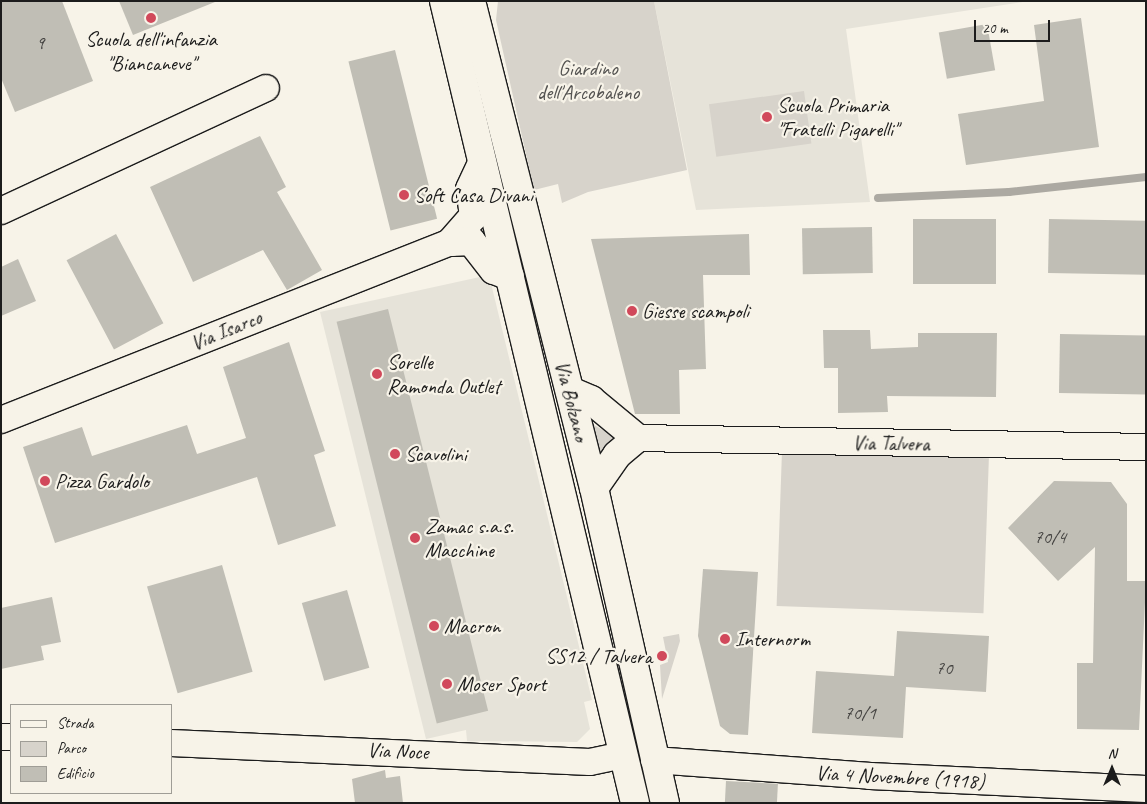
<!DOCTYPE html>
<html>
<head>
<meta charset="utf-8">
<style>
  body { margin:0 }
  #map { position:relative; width:1147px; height:804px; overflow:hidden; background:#f7f3e8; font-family:Caveat,sans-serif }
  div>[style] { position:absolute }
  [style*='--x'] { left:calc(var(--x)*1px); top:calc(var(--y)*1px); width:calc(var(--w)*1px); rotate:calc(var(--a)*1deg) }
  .built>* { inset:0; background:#e6e3d9 }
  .green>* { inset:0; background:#d7d3cb; transform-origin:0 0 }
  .stream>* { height:8px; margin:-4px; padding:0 4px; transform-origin:4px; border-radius:4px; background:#aca9a2 }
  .building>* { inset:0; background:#c0beb5; transform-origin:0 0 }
  .roads { filter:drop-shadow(1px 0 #1c1c1c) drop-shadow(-1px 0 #1c1c1c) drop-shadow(0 1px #1c1c1c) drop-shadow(0 -1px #1c1c1c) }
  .minor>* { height:26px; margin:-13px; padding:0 13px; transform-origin:13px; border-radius:13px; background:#f7f3e8 }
  .major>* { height:28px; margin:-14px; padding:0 14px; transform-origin:14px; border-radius:14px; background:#f7f3e8 }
  .dots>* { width:14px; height:14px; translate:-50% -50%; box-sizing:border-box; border:2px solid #f7f3e8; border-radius:50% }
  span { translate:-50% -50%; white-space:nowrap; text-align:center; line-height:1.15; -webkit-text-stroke:4.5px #f7f3e8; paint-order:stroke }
  .number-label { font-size:19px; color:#454442 }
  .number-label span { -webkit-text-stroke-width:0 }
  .poi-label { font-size:21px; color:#1c1c1c }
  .left { translate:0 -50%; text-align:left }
  .right { translate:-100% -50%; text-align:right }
  .park-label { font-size:21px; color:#545351 }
  .street-label { font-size:21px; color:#1c1c1c }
  .frame { position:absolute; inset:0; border:2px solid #1c1c1c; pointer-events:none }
  .legend { position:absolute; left:10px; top:704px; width:162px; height:90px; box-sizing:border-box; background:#f7f3e8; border:1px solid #9f9d96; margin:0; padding:6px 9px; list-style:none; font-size:15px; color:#1c1c1c }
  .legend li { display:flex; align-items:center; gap:10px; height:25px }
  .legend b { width:25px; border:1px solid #9f9d96 }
  .north { position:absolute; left:1087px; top:744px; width:50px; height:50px; -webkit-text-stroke:4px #f7f3e8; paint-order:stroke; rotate:0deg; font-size:14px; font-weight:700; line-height:20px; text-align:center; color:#1c1c1c }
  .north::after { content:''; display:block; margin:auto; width:18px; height:22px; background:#1c1c1c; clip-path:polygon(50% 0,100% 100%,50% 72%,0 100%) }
  .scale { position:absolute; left:974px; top:20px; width:76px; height:22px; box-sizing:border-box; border:2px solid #1c1c1c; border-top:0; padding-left:6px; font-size:15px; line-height:18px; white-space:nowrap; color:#1c1c1c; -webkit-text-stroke:4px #f7f3e8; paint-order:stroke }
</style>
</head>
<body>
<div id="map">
  <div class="built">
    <i style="clip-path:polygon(654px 1px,1029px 1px,846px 29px,870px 202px,696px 210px)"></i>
    <i style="clip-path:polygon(489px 275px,592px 700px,584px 702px,590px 729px,577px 742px,467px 741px,466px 730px,426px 739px,320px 312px)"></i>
  </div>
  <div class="green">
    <i style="clip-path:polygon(498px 1px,654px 1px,687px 170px,588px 192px,562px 203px,558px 184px,534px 190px,496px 20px)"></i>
    <i style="left:804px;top:91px;width:53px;height:96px;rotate:82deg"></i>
    <i style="clip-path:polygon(590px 416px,594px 425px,617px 438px,601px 460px)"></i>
    <i style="left:782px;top:451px;width:207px;height:155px;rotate:2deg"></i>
    <i style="clip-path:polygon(679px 634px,680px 641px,662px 699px,660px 665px,668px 662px,663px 637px)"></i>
  </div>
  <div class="stream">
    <i style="--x:878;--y:198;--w:131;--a:-2.6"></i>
    <i style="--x:1009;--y:192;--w:138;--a:-6.2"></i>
  </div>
  <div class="building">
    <i style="clip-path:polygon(1px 1px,62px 1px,93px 81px,15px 112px,1px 78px)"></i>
    <i style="clip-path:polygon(119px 1px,215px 1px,215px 2px,133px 35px)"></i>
    <i style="clip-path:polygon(1081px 18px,1099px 147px,966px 165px,958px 114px,1044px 101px,1034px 25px)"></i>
    <i style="left:987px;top:24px;width:47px;height:49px;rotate:80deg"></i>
    <i style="left:395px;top:50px;width:174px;height:48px;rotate:76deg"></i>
    <i style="clip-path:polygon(260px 136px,286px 187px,277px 192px,322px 270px,287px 290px,263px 250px,193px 282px,150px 187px)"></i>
    <i style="left:913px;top:219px;width:83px;height:65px"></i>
    <i style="left:1049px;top:219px;width:97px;height:54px;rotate:1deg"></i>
    <i style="left:872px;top:227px;width:46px;height:70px;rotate:89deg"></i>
    <i style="left:116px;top:234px;width:101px;height:56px;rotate:62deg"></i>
    <i style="clip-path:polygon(749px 234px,750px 275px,703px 275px,706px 369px,679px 370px,680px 414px,635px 414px,591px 239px)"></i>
    <i style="clip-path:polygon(18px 259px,36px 301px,1px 316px,1px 267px)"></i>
    <i style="left:388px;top:309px;width:414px;height:53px;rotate:76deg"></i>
    <i style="clip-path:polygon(823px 330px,870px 330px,871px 349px,918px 347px,918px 333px,997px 333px,996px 397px,887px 396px,888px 412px,838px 413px,838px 368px,824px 368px)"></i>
    <i style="left:1060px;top:334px;width:86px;height:59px;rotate:1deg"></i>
    <i style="clip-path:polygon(289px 342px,325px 451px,314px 455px,336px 526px,278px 545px,257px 477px,55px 543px,23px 447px,82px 427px,92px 456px,187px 425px,197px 454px,246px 438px,223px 367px)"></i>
    <i style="clip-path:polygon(1054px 481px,1111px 482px,1127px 504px,1127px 581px,1146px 581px,1139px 730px,1077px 729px,1077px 663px,1093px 663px,1095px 547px,1058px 581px,1008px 528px)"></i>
    <i style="left:222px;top:565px;width:111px;height:78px;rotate:74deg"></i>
    <i style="clip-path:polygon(703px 569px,758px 572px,748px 735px,730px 734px,720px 726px,698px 636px)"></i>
    <i style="left:347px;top:590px;width:81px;height:47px;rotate:74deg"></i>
    <i style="clip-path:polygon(52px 597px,61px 642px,41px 646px,44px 660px,1px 669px,1px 608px)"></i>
    <i style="clip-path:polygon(897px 631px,989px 636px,986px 692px,906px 687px,903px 738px,812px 733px,816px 671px,894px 676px)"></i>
    <i style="clip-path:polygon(385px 770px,386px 778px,400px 776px,403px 803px,355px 803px,352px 779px)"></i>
    <i style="left:726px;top:781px;width:52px;height:22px;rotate:3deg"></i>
  </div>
  <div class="roads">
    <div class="minor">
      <i style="--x:1;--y:211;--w:292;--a:-24.9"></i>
      <i style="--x:1;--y:420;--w:484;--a:-21.6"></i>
      <i style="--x:637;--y:438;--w:509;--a:1.01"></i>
      <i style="--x:1;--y:737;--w:10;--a:0"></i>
      <i style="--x:171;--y:743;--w:419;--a:2.6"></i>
      <i style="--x:590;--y:762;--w:34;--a:-12"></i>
      <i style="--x:654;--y:760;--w:217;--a:4.2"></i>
      <i style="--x:870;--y:776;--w:276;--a:2.7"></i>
    </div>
    <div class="major">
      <i style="--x:444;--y:1;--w:824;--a:76.6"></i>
      <i style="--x:471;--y:1;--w:502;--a:75.83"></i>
      <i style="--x:594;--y:488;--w:323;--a:77.3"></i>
      <i style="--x:451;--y:242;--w:35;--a:-49"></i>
      <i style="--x:474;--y:216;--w:27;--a:-98"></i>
      <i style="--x:470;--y:189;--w:26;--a:-65"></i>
      <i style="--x:451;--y:242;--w:20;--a:-3"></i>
      <i style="--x:471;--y:241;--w:37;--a:52"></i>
      <i style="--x:494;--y:270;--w:17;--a:21"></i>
      <i style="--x:570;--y:391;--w:23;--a:23"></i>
      <i style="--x:591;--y:400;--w:60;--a:39.6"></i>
      <i style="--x:637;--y:438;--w:26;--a:140"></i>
      <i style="--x:617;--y:455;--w:40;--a:124.9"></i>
    </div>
  </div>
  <div class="dots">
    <i style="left:151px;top:18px;background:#d1495b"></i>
    <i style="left:767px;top:117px;background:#d1495b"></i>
    <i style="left:404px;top:195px;background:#d1495b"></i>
    <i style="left:632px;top:311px;background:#d1495b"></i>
    <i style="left:377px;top:374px;background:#d1495b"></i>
    <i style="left:395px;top:454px;background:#d1495b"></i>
    <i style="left:45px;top:481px;background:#d1495b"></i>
    <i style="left:415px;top:538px;background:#d1495b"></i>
    <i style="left:434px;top:626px;background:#d1495b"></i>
    <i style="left:725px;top:639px;background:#d1495b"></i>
    <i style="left:662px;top:656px;background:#d1495b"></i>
    <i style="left:447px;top:684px;background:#d1495b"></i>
  </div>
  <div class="number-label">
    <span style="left:40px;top:44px">9</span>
    <span style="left:1050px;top:538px">70/4</span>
    <span style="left:944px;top:669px">70</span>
    <span style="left:860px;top:714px">70/1</span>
  </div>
  <div class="poi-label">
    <span style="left:151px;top:51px">Scuola dell'infanzia<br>"Biancaneve"</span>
    <span class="left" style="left:777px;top:117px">Scuola Primaria<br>"Fratelli Pigarelli"</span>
    <span class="left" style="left:414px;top:195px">Soft Casa Divani</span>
    <span class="left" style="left:642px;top:311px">Giesse scampoli</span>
    <span class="left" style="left:387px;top:374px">Sorelle<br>Ramonda Outlet</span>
    <span class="left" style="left:405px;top:454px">Scavolini</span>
    <span class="left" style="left:55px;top:481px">Pizza Gardolo</span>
    <span class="left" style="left:425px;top:538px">Zamac s.a.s.<br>Macchine</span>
    <span class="left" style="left:444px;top:626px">Macron</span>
    <span class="left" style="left:735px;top:639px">Internorm</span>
    <span class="right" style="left:652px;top:656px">SS12 / Talvera</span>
    <span class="left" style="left:457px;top:684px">Moser Sport</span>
  </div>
  <div class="park-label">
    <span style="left:588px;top:80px">Giardino<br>dell'Arcobaleno</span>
  </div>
  <div class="street-label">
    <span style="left:226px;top:330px;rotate:-22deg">Via Isarco</span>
    <span style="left:572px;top:401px;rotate:76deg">Via Bolzano</span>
    <span style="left:891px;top:443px;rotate:1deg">Via Talvera</span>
    <span style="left:398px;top:751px;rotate:2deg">Via Noce</span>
    <span style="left:900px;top:777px;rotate:3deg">Via 4 Novembre (1918)</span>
  </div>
  <div class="frame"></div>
  <ul class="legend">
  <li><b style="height:6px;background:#f7f3e8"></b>Strada</li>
  <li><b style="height:14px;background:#d7d3cb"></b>Parco</li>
  <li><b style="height:14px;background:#c0beb5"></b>Edificio</li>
  </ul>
  <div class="north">N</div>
  <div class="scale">20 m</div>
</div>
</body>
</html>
